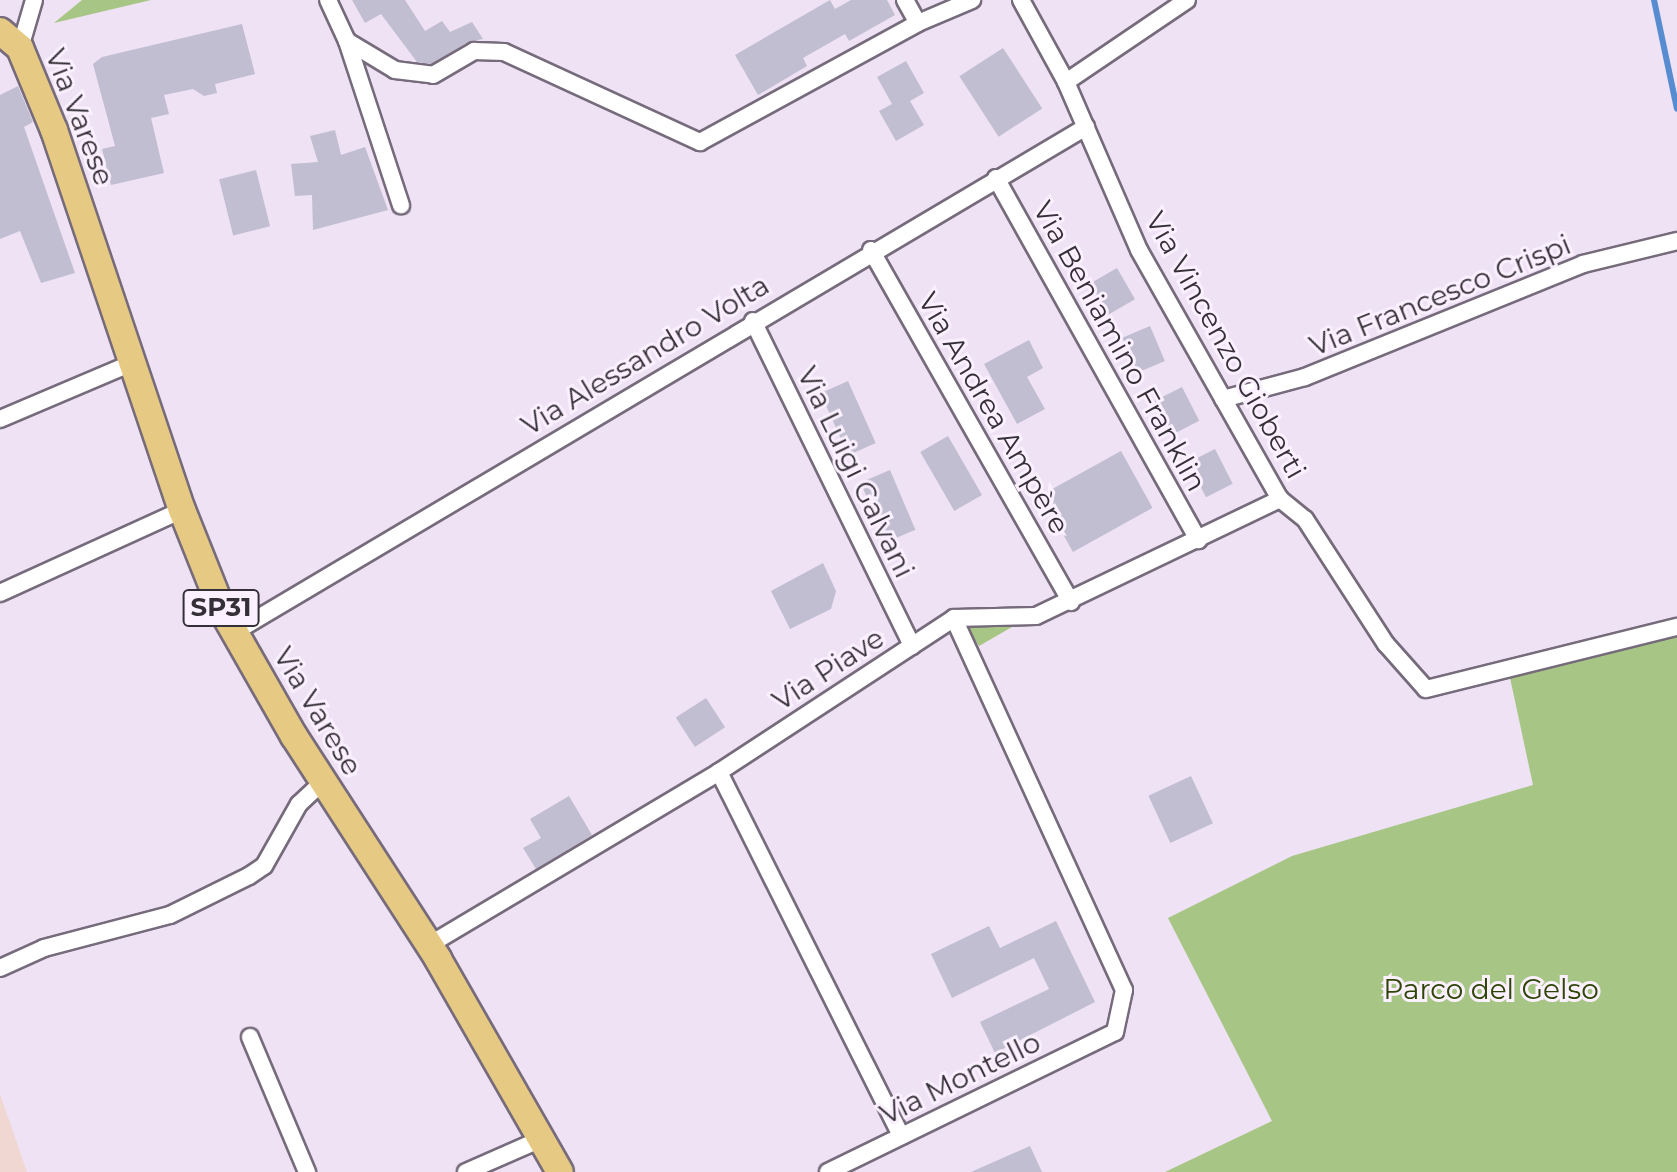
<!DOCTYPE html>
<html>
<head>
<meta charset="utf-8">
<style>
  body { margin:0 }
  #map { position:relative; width:1677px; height:1172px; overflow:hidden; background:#eee2f4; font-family:Montserrat,sans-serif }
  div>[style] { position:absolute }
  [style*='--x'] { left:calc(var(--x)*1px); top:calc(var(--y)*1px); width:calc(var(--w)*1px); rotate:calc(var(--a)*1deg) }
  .industrial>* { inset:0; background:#f1d7d1 }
  .green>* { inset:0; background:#a7c584 }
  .stream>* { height:6px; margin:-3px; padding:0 3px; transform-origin:3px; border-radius:3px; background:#578cd0 }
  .building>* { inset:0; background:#c1bed1; transform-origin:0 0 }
  .roads { filter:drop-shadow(2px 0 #766b7b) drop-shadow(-2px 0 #766b7b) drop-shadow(0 2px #766b7b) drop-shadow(0 -2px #766b7b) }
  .minor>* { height:16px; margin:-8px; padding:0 8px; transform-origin:8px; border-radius:8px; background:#fff }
  .primary>* { height:26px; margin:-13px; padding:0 13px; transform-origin:13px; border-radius:13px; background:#e6c982 }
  span { translate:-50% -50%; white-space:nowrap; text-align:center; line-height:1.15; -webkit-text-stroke:6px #faf0ff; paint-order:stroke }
  .shield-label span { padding:2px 6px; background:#faf0ff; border:2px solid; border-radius:6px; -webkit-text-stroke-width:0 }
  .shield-label { font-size:26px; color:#353037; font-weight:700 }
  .street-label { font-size:28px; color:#353037 }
  .park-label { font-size:28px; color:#2d4405 }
</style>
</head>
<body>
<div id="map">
  <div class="industrial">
    <i style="clip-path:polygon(0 1094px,27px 1172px,0 1172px)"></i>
  </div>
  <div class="green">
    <i style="clip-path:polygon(82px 0,151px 0,54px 23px)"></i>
    <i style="clip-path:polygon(1012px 627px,979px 646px,967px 628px,969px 627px)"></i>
    <i style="clip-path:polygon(1677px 632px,1677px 1172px,1165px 1172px,1272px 1121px,1168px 918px,1292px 856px,1533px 785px,1509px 673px)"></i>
  </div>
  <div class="stream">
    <i style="--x:1654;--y:0;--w:111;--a:78.1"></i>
  </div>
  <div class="building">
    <i style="clip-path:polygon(352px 0,405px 0,425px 31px,442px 21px,450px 32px,472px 22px,483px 39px,468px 42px,431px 64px,417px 62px,381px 14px,365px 23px)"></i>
    <i style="clip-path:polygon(830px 0,835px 9px,851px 0,887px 0,895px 15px,849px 41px,845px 34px,803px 58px,807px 66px,758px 95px,735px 55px)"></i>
    <i style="clip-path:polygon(242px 24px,255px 74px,215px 84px,217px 93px,204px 96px,193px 89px,164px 95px,169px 114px,151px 118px,164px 173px,111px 185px,102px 149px,115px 146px,93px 64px,102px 57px)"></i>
    <i style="left:1003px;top:48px;width:72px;height:52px;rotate:57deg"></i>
    <i style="clip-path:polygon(906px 61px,924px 93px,910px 101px,924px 125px,896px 141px,879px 111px,892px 104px,877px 77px)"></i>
    <i style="clip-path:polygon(18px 86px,33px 122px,24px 127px,75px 273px,41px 283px,20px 231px,0 239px,0 95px)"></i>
    <i style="clip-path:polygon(335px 130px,341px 155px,365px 147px,388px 210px,313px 230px,312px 195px,295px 196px,291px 164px,318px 162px,310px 136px)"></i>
    <i style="left:256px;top:170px;width:58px;height:38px;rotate:76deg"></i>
    <i style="left:1117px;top:268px;width:36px;height:34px;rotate:60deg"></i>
    <i style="left:1150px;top:326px;width:38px;height:30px;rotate:67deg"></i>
    <i style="clip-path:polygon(1029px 340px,1043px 368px,1027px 377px,1045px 409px,1017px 424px,984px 364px)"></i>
    <i style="left:848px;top:381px;width:68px;height:30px;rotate:66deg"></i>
    <i style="left:1182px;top:387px;width:38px;height:31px;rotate:63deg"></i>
    <i style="left:948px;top:436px;width:68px;height:32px;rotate:60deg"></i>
    <i style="left:1215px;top:449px;width:39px;height:30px;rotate:63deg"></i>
    <i style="left:1121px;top:451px;width:65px;height:91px;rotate:61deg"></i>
    <i style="left:890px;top:470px;width:65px;height:32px;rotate:67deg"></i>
    <i style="clip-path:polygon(823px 563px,836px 591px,831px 609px,790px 629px,771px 591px)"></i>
    <i style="left:706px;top:698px;width:35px;height:36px;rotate:57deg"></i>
    <i style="left:1191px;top:776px;width:52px;height:47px;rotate:65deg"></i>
    <i style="clip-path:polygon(569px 796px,592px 835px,536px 869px,523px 848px,541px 838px,530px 819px)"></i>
    <i style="clip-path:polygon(1056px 921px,1095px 1002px,995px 1053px,980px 1022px,1049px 989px,1034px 958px,952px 998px,931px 954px,989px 926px,1000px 948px)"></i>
    <i style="clip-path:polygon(1030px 1146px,1042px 1172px,971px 1172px)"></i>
  </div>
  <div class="roads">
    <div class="minor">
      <i style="--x:328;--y:0;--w:45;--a:65.1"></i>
      <i style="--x:347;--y:41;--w:56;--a:31.1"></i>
      <i style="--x:395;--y:70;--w:38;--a:7"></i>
      <i style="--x:433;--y:75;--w:48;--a:-30.3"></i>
      <i style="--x:474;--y:51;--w:30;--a:2"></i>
      <i style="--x:504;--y:52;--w:216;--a:24.7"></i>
      <i style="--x:700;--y:142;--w:248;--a:-28.6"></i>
      <i style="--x:918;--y:23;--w:59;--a:-23.1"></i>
      <i style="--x:905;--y:0;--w:26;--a:61"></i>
      <i style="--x:1021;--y:0;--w:94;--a:61.2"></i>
      <i style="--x:1066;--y:82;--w:183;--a:66.5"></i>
      <i style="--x:1139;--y:250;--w:286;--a:60.5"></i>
      <i style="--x:1280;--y:499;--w:32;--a:39"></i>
      <i style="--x:1305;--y:519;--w:149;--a:57.1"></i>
      <i style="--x:1386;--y:644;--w:60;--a:48.4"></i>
      <i style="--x:1426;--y:689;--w:259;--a:-13.9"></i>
      <i style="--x:347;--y:41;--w:173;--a:71.8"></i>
      <i style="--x:20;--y:48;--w:50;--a:-73.7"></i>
      <i style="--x:1066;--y:82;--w:146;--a:-34.1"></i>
      <i style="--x:996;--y:178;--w:415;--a:60.8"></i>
      <i style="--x:871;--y:250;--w:405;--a:60.4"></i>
      <i style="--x:753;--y:321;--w:362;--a:63.9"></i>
      <i style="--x:1223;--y:399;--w:85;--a:-15"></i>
      <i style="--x:1305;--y:377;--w:300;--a:-22.1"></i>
      <i style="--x:1583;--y:264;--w:97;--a:-13.7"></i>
      <i style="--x:0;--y:419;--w:143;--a:-23"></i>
      <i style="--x:0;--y:593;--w:200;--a:-24.5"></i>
      <i style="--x:233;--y:633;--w:992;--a:-30.68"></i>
      <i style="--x:719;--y:772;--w:407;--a:63.4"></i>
      <i style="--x:429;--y:945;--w:338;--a:-30.8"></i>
      <i style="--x:719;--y:772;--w:281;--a:-33.2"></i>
      <i style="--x:954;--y:618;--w:82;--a:-1.4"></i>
      <i style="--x:1036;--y:616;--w:271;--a:-25.6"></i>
      <i style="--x:0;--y:968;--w:48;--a:-24.4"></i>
      <i style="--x:44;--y:948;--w:130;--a:-14.7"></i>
      <i style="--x:170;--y:915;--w:88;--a:-26.3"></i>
      <i style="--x:249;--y:876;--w:18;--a:-34"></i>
      <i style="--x:264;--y:866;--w:71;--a:-60.6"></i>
      <i style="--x:299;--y:804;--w:33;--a:-43"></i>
      <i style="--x:250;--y:1037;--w:147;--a:67.1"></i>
      <i style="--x:466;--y:1172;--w:82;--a:-23.7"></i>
      <i style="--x:828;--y:1172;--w:319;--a:-26"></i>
      <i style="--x:1115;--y:1032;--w:43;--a:-77.9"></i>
      <i style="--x:1124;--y:990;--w:409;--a:-114.6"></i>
    </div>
    <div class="primary">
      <i style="--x:0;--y:31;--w:26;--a:40"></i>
      <i style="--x:20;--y:48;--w:89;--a:67.5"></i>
      <i style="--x:54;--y:130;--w:401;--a:71.4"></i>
      <i style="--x:182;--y:510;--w:108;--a:68.2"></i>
      <i style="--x:222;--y:610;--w:145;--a:60.3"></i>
      <i style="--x:294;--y:736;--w:265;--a:57.1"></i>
      <i style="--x:438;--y:959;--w:245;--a:60.2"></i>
    </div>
  </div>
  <div class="shield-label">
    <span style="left:221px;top:608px">SP31</span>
  </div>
  <div class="street-label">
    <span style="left:80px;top:117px;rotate:69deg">Via Varese</span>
    <span style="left:1440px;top:295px;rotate:-22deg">Via Francesco Crispi</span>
    <span style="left:1226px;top:345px;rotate:61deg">Via Vincenzo Gioberti</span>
    <span style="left:1120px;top:346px;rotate:61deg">Via Beniamino Franklin</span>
    <span style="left:645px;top:355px;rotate:-31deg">Via Alessandro Volta</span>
    <span style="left:994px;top:413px;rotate:60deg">Via Andrea Ampère</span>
    <span style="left:856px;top:472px;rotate:64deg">Via Luigi Galvani</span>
    <span style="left:828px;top:669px;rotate:-33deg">Via Piave</span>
    <span style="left:318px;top:711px;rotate:59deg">Via Varese</span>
    <span style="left:960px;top:1078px;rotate:-26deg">Via Montello</span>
  </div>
  <div class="park-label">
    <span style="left:1491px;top:989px">Parco del Gelso</span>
  </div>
</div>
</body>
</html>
